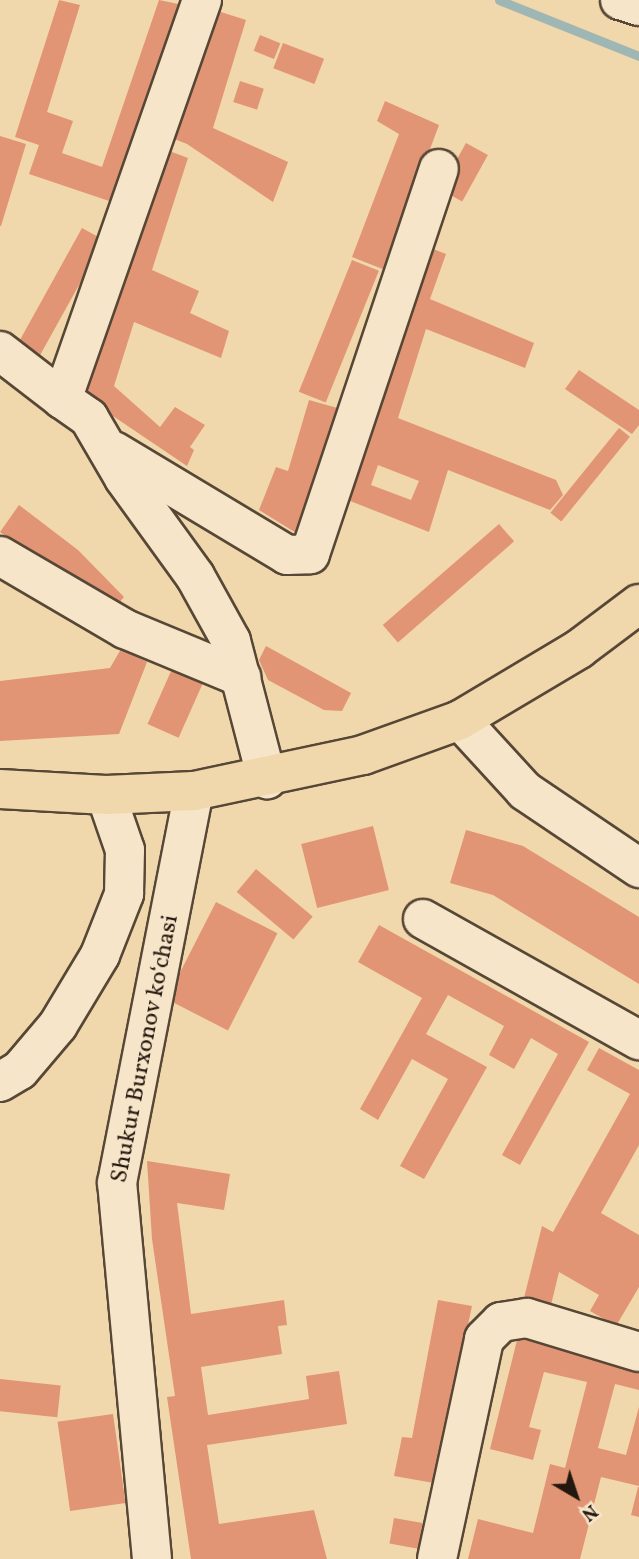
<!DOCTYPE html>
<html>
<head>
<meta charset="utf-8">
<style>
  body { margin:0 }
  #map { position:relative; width:639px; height:1559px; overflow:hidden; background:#f1d7ac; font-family:Vollkorn,serif }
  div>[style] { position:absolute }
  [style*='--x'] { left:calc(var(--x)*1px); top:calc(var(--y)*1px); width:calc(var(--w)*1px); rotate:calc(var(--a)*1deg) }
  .stream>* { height:9px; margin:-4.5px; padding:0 4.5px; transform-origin:4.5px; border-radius:4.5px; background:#9fb7b4 }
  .building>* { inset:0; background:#e19574; transform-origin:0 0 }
  .roads { filter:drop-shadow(2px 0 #574736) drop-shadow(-2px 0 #574736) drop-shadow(0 2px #574736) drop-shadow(0 -2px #574736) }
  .minor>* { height:38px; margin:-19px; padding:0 19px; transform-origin:19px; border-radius:19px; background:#f6e5c9 }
  .major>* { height:38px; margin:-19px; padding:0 19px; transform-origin:19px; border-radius:19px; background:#f1d7ac }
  span { translate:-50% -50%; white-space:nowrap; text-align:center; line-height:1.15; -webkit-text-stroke:7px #f6e5c9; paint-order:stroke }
  .street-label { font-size:24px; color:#24170f }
  .north { position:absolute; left:541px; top:1461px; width:70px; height:70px; -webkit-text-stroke:5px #f6e5c9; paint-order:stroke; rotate:141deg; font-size:19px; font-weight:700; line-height:28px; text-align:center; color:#24170f }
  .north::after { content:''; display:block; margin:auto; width:24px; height:32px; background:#24170f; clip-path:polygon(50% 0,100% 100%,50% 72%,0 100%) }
</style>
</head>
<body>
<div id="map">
  <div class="stream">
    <i style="--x:499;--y:0;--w:151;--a:21.8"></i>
  </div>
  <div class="building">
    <i style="clip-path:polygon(59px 0,80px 5px,47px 112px,73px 121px,62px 153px,102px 167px,159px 0,193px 7px,124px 206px,29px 174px,39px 145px,15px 137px)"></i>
    <i style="clip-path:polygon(202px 6px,246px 20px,213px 128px,288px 162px,273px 202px,187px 144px,159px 133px)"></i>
    <i style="left:260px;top:35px;width:22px;height:17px;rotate:22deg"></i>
    <i style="left:283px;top:43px;width:44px;height:27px;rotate:21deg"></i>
    <i style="left:240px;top:81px;width:25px;height:22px;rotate:18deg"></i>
    <i style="clip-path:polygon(385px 101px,439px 125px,385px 270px,352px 257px,399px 134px,377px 121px)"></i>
    <i style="clip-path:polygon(0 136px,26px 144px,1px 226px,0 226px)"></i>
    <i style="left:466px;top:143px;width:25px;height:53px;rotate:29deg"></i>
    <i style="clip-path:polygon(156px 146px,188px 158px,152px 270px,199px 291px,190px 313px,229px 331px,221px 358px,134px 322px,114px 386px,160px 427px,175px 407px,205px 425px,190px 447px,194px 450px,187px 466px,67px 385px)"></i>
    <i style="left:82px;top:228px;width:25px;height:134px;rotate:29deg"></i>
    <i style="clip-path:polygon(evenodd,423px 245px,446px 254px,430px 299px,534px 343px,525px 368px,426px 329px,398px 418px,556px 480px,563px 495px,550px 510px,448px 470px,429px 532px,340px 497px,423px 245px,378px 465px,419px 481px,411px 500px,371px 485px,378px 465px)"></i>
    <i style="left:352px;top:260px;width:29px;height:142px;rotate:22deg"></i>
    <i style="clip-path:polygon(579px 370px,639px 410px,639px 425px,632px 434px,565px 389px)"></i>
    <i style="clip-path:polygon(309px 400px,341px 409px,301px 536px,259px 510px,276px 467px,288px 471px)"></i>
    <i style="left:619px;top:428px;width:14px;height:109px;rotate:39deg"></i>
    <i style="clip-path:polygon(19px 505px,78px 550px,124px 597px,111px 612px,0 532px)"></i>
    <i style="left:499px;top:524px;width:23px;height:154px;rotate:49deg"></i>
    <i style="clip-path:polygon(266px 646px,351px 693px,342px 711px,324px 710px,268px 680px,259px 660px)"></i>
    <i style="clip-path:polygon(121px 649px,147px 662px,119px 734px,0 741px,0 681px,110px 668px)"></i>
    <i style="left:176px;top:660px;width:34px;height:70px;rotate:24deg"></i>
    <i style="left:373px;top:826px;width:66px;height:74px;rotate:76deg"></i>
    <i style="clip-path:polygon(466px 830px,523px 846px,639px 917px,639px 984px,493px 895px,450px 883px)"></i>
    <i style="left:256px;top:869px;width:74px;height:30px;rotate:40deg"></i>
    <i style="left:216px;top:902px;width:69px;height:109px;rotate:27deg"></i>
    <i style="clip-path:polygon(379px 925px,589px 1042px,520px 1165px,502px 1155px,558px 1054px,531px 1038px,514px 1069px,489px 1055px,504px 1026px,448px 995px,426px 1034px,487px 1067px,424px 1179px,400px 1166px,448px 1079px,412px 1059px,378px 1120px,360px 1109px,422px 998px,358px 962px)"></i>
    <i style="clip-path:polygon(599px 1048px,639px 1070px,639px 1145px,601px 1213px,639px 1235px,639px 1287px,616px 1326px,590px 1311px,599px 1295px,559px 1272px,551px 1305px,524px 1298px,542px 1226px,553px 1232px,630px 1094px,587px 1070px)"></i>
    <i style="clip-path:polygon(147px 1161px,230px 1174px,224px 1210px,177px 1203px,191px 1314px,284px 1300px,287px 1325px,278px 1326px,282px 1354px,201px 1367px,208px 1415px,309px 1399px,306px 1376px,339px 1371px,347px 1424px,207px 1445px,219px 1524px,314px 1510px,327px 1559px,191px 1559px,167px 1397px,175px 1396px,152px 1239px)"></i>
    <i style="clip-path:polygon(438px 1300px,472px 1306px,434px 1483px,394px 1476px,402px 1437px,412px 1438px)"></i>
    <i style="clip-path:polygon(519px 1332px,639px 1362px,639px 1390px,615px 1384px,598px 1448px,626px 1455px,639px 1407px,639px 1486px,601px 1477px,580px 1559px,468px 1559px,478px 1519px,533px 1533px,550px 1464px,565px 1468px,587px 1382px,544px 1372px,529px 1427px,541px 1430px,533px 1460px,490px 1449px)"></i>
    <i style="left:0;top:1379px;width:61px;height:32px;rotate:6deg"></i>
    <i style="left:113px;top:1414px;width:90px;height:56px;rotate:82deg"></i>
    <i style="clip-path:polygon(638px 1487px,639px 1487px,639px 1517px,631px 1515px)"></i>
    <i style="left:394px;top:1518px;width:29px;height:26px;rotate:10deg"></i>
  </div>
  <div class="roads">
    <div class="minor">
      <i style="--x:202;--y:0;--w:423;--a:109.3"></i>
      <i style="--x:62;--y:399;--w:33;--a:35"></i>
      <i style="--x:89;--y:418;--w:69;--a:59.7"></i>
      <i style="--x:124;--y:478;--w:121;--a:54.1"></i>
      <i style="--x:195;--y:576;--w:74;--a:61"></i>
      <i style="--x:231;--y:641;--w:143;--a:75.4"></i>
      <i style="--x:620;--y:0;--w:20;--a:18"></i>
      <i style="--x:0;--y:351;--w:78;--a:37.7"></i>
      <i style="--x:114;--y:451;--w:202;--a:31"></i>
      <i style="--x:287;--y:555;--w:23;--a:-2"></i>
      <i style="--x:310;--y:554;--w:406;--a:-71.5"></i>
      <i style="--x:0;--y:556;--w:145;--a:30.3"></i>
      <i style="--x:125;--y:629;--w:126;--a:22.5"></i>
      <i style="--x:460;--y:720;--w:96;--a:47.5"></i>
      <i style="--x:525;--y:791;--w:138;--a:34"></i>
      <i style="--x:423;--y:919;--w:248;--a:29.3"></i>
      <i style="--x:0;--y:1082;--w:23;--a:-31"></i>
      <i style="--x:20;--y:1070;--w:59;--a:-49.8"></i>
      <i style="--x:58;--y:1025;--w:82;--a:-59"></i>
      <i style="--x:100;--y:955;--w:66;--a:-68.5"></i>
      <i style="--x:124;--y:894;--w:44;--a:-88.7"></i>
      <i style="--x:125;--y:850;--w:58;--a:-109.1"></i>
      <i style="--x:152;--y:1559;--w:378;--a:-95.3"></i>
      <i style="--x:117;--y:1183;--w:399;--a:-78.9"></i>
      <i style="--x:437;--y:1559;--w:225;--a:-77.9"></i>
      <i style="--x:484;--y:1339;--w:24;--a:-45"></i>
      <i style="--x:501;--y:1322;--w:26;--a:-9"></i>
      <i style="--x:527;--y:1318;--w:117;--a:16.9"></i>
    </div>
    <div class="major">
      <i style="--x:0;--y:789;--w:106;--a:3.2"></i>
      <i style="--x:106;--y:795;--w:88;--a:-2.6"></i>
      <i style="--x:194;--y:791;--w:173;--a:-12"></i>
      <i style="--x:363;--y:755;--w:103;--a:-19.8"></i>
      <i style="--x:460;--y:720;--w:139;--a:-30.8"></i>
      <i style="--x:579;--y:649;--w:75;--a:-36.9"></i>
    </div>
  </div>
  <div class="street-label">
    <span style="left:146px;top:1049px;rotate:-79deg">Shukur Burxonov koʻchasi</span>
  </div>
  <div class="north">N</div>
</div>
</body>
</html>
